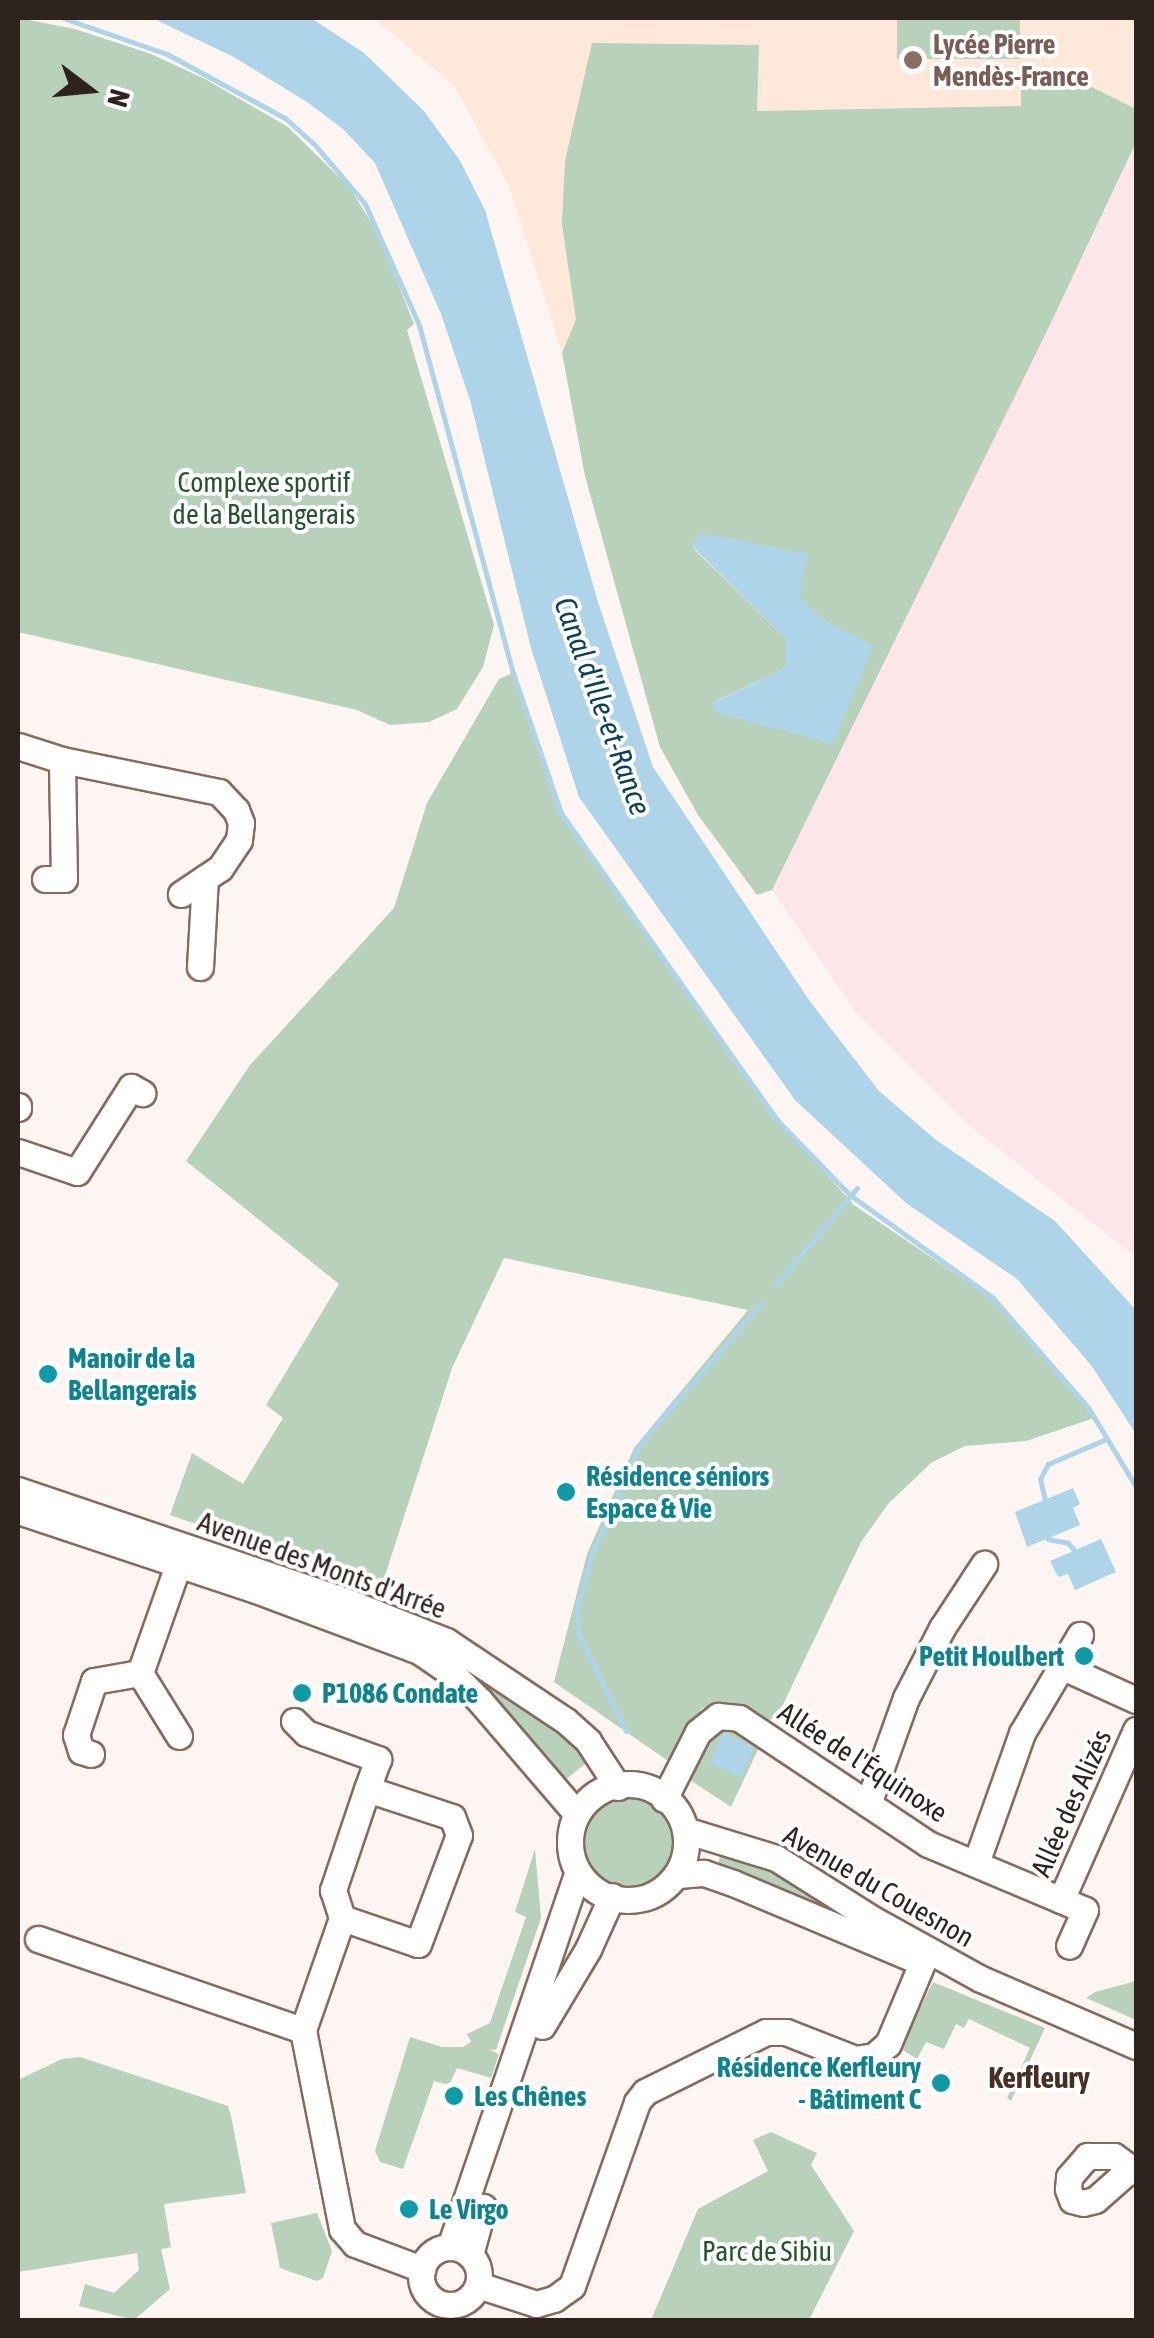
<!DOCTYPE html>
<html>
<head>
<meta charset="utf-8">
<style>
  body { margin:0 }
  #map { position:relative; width:1154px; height:2338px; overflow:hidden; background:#fcf5f2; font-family:"Asap Condensed",sans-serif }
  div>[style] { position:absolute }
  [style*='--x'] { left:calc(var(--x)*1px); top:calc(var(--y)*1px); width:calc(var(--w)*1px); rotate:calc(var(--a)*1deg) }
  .commercial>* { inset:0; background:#fde8da }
  .industrial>* { inset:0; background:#fce6ea }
  .green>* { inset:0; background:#b7d1bb; transform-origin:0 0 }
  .round { border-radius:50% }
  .water>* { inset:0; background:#add4e8; transform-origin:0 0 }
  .stream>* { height:5px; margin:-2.5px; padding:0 2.5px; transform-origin:2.5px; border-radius:2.5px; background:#add4e8 }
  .roads { filter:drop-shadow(2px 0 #866b5d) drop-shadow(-2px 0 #866b5d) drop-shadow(0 2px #866b5d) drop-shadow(0 -2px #866b5d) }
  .minor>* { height:25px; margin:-12.5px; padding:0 12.5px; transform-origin:12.5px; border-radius:12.5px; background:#fff }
  .minor>.ring { margin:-12.5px; padding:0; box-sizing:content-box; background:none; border:25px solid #fff; border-radius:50% }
  .dots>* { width:28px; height:28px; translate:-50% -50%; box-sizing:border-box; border:5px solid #fff; border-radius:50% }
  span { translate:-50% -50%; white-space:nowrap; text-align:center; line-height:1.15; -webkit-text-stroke:8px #fff; paint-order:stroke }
  .education-label { font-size:28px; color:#785e54; font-weight:700 }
  .left { translate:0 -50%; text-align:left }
  .park-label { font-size:28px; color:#24542f }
  .culture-label { font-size:28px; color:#0d838f; font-weight:700 }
  .right { translate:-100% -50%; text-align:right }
  .street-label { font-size:28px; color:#2e231d }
  .water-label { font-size:30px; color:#0c4156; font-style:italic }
  .neighbourhood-label { font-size:30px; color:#462f23; font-weight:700 }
  .frame { position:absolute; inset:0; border:20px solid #2e231d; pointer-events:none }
  .north { position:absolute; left:40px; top:40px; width:100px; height:100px; -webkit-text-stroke:8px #fff; paint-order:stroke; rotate:106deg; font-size:28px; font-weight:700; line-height:40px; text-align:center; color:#2e231d }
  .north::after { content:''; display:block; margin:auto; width:35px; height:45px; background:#2e231d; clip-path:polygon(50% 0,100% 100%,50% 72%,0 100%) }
</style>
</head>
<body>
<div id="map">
  <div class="commercial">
    <i style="clip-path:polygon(375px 18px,1136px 18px,1136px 142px,1046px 333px,562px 353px,509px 186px,455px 87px)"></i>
  </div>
  <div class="industrial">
    <i style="clip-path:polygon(1136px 142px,1136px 1257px,971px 1127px,855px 1011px,772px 890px)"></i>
  </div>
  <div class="green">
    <i style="clip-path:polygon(18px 18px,75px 29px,151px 54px,205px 79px,288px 127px,349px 187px,379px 235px,414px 324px,407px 330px,494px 625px,483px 667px,457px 709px,429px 722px,390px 725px,357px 710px,18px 632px)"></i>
    <i style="left:897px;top:18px;width:123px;height:41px"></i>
    <i style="clip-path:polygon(evenodd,592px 43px,759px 45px,757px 111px,1021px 106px,1021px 75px,1067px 75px,1136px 109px,1136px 142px,1046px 333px,772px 890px,757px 895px,698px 815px,660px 747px,585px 476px,562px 353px,576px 320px,562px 224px,565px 161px,592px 43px,692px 547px,798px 597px,824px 621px,872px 646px,711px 703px,786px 668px,786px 639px,692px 547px)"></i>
    <i style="clip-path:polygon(515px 672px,562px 816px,792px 1136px,854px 1205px,994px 1300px,1094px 1418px,1026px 1441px,965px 1446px,931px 1463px,888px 1504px,861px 1542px,777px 1717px,764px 1722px,734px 1705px,702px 1708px,671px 1763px,554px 1682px,587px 1554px,634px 1448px,748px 1310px,504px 1258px,452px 1368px,381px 1588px,170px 1515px,192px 1453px,243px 1484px,283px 1418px,266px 1405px,339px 1284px,186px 1161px,250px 1065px,394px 908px,427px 803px,499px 679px)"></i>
    <i style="clip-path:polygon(448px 1653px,512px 1694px,593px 1758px,561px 1783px)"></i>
    <i style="clip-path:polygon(731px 1722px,762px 1741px,731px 1807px,687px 1778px,705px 1736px)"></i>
    <i class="round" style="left:579px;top:1793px;width:98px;height:98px"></i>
    <i style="clip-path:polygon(723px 1846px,768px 1859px,951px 1966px,717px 1867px)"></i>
    <i style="clip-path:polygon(535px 1849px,541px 1918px,496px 2050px,489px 2049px,499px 2054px,491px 2078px,457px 2068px,449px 2085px,434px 2081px,403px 2169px,380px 2162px,375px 2151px,410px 2037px,442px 2047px,463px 2047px,471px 2042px,467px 2034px,490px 2023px,526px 1917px,515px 1912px)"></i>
    <i style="clip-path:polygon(1136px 1981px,1136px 2020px,1086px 1998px,1095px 1992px)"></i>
    <i style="clip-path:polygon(933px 1982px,1045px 2028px,1011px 2101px,1007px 2098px,1030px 2048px,969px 2019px,964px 2028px,956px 2024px,944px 2049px,926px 2042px,917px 2059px,900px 2048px)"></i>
    <i style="clip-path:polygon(80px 2057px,228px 2106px,231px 2116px,246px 2193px,164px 2204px,171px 2247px,161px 2249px,170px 2289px,134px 2320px,79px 2306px,85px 2284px,114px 2293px,139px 2270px,137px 2253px,18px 2272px,18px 2080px,62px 2059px)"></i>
    <i style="clip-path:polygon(771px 2132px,817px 2153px,811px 2165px,854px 2231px,809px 2320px,651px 2320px,698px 2209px,768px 2171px,753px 2140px)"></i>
    <i style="clip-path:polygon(317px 2213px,332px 2251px,323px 2278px,317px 2281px,280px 2268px,271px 2223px)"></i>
  </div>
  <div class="water">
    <i style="clip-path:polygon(152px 18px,311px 18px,364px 53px,423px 110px,459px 159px,485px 210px,598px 602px,653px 767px,809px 1000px,879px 1091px,936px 1140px,1055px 1221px,1136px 1310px,1136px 1434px,1091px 1365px,1017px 1279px,906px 1203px,795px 1100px,579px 797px,531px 648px,470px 400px,441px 314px,375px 163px,343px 129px,307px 102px,232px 56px)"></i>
    <i style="clip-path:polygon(700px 533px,808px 554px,799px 597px,824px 621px,873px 646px,833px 744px,718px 713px,710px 704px,786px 668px,786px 639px,692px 546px)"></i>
    <i style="clip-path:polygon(1073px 1488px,1080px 1504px,1073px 1508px,1080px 1525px,1027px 1547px,1015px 1512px)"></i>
    <i style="clip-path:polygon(1101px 1539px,1116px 1572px,1075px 1590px,1068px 1574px,1058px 1577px,1050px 1561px)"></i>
    <i style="left:723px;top:1733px;width:34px;height:33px;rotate:24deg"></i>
  </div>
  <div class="stream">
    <i style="--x:63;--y:18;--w:110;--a:19.1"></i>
    <i style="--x:167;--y:54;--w:134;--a:28.5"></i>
    <i style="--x:285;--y:118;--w:40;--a:42"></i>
    <i style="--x:315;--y:145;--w:77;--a:49.7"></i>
    <i style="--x:365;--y:204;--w:133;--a:65.9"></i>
    <i style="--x:419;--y:325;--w:357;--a:74.9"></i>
    <i style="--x:512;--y:670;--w:151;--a:71.1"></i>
    <i style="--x:561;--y:813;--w:375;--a:54.9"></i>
    <i style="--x:777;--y:1120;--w:105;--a:45.8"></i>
    <i style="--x:850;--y:1195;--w:175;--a:35.7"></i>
    <i style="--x:992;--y:1297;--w:146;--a:48.9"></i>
    <i style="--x:1088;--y:1407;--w:93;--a:59"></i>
    <i style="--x:775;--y:1286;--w:128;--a:-50.1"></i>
    <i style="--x:1045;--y:1500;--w:22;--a:-103"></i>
    <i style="--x:1040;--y:1479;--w:17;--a:-62"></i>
    <i style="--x:1048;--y:1464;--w:63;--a:-23.3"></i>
    <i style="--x:1048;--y:1539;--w:20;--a:11"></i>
    <i style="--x:1068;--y:1543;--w:9;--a:49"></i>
    <i style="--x:626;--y:1731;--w:109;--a:-116.1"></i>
    <i style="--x:578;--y:1633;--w:26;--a:-92"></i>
    <i style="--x:577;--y:1607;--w:53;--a:-74.6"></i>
    <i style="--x:591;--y:1556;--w:122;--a:-66.4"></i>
    <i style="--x:640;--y:1444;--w:187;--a:-49.3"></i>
  </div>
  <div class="roads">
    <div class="minor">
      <i style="--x:18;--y:746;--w:46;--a:17.7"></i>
      <i style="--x:62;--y:760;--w:160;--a:11.5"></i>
      <i style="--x:219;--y:792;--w:25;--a:47"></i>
      <i style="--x:236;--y:810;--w:14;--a:69"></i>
      <i style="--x:241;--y:823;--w:17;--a:97"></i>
      <i style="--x:239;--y:840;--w:34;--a:124"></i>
      <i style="--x:220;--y:868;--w:47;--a:146.3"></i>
      <i style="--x:45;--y:879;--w:19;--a:0"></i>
      <i style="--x:64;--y:879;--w:119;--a:-91"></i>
      <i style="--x:200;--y:967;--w:89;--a:-86.8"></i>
      <i style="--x:18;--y:1108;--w:2;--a:-90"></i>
      <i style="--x:18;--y:1152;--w:62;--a:18.7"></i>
      <i style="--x:77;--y:1172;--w:101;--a:-57.6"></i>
      <i style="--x:131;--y:1087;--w:13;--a:29"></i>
      <i style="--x:18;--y:1490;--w:348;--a:18.7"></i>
      <i style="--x:348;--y:1602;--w:105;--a:21.7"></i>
      <i style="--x:446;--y:1641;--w:144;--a:33.7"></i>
      <i style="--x:566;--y:1721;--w:30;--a:42"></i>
      <i style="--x:588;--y:1741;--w:55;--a:56.9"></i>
      <i style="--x:18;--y:1511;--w:251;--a:18.4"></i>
      <i style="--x:256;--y:1590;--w:174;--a:20.5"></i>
      <i style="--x:419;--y:1651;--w:42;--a:34.4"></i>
      <i style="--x:454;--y:1675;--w:37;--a:45"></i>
      <i style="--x:480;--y:1701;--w:146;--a:49.4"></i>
      <i style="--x:1061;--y:1666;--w:82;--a:24.4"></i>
      <i style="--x:140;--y:1673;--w:114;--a:-70.6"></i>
      <i style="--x:140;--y:1673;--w:74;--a:58.2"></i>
      <i style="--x:294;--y:1721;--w:17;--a:45"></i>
      <i style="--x:306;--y:1733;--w:77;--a:19.9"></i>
      <i style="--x:378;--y:1759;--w:32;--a:110"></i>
      <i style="--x:91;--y:1754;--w:10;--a:-163"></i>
      <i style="--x:81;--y:1751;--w:17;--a:-107"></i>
      <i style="--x:76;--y:1735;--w:57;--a:-71.6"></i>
      <i style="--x:94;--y:1681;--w:47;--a:-9.9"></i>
      <i class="ring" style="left:570px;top:1784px;width:91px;height:91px"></i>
      <i style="--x:664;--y:1799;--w:75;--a:-63.1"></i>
      <i style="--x:698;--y:1732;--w:26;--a:-39"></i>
      <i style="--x:718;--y:1716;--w:21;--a:5"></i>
      <i style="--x:739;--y:1718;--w:227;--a:33.7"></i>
      <i style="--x:928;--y:1844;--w:170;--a:22.8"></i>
      <i style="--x:1085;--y:1910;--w:39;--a:114"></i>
      <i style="--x:868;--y:1804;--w:113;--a:-70.3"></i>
      <i style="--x:906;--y:1698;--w:79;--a:-62.8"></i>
      <i style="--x:942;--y:1628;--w:77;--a:-56.7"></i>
      <i style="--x:688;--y:1831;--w:92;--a:17.1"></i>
      <i style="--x:776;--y:1858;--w:116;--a:32.3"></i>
      <i style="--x:874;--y:1920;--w:122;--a:28.9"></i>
      <i style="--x:981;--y:1979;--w:169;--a:23.4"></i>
      <i style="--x:976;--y:1863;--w:138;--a:-70.5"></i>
      <i style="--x:1022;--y:1733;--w:114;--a:-59.4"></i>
      <i style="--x:679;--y:1875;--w:25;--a:-5"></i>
      <i style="--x:704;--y:1873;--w:31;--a:19"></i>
      <i style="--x:733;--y:1883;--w:204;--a:22.8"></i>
      <i style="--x:1061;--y:1900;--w:186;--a:-66.2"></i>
      <i style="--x:38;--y:1939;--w:280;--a:19"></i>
      <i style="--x:303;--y:2030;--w:203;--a:78.9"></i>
      <i style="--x:342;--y:2229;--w:20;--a:49"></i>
      <i style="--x:355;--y:2244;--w:72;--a:20.5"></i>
      <i style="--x:542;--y:2026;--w:90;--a:-59.1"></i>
      <i style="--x:588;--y:1949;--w:58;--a:-65.6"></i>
      <i style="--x:303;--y:2030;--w:119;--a:-70.8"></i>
      <i style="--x:342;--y:1918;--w:80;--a:18.9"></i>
      <i style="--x:418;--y:1944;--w:116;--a:-69.4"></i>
      <i style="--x:459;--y:1835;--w:19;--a:-111"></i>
      <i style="--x:452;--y:1817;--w:89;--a:-161.8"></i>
      <i style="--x:367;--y:1789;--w:107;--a:108.6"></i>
      <i style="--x:333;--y:1890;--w:29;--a:72"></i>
      <i style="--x:1129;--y:2170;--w:45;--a:138.6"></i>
      <i style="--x:1095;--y:2200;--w:12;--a:166"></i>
      <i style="--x:1083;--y:2203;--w:11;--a:-165"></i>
      <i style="--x:1072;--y:2200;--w:12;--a:-110"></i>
      <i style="--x:1068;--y:2189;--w:12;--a:-85"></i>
      <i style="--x:1069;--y:2177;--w:28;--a:-49"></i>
      <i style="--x:1087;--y:2156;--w:27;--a:0"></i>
      <i style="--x:1114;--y:2156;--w:27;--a:36"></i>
      <i style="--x:450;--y:2247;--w:395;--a:-71.2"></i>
      <i class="ring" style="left:421px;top:2247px;width:33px;height:33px"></i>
      <i style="--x:470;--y:2255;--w:50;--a:-74.8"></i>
      <i style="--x:478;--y:2285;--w:61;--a:18.1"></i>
      <i style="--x:536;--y:2304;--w:19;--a:-16"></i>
      <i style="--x:554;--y:2299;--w:22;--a:-36"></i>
      <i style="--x:572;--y:2286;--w:195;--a:-70.5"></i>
      <i style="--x:637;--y:2102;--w:13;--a:-51"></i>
      <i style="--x:645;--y:2092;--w:135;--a:-26.4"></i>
      <i style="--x:766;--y:2032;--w:20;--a:0"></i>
      <i style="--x:786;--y:2032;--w:74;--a:21.4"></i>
      <i style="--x:855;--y:2059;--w:19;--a:-9"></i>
      <i style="--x:874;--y:2056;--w:18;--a:-41"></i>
      <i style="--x:888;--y:2044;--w:88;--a:-67.2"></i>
    </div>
  </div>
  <div class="dots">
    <i style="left:913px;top:60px;background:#8d6e63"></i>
    <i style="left:48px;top:1374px;background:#0f9aa8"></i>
    <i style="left:566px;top:1492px;background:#0f9aa8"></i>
    <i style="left:1084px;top:1656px;background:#0f9aa8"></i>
    <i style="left:302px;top:1693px;background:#0f9aa8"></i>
    <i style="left:941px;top:2083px;background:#0f9aa8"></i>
    <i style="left:454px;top:2096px;background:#0f9aa8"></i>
    <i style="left:409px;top:2209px;background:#0f9aa8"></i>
  </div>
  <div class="education-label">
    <span class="left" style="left:933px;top:60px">Lycée Pierre<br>Mendès-France</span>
  </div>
  <div class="park-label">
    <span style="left:264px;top:498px">Complexe sportif<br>de la Bellangerais</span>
    <span style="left:767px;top:2251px">Parc de Sibiu</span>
  </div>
  <div class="culture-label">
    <span class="left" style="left:68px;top:1374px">Manoir de la<br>Bellangerais</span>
    <span class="left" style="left:586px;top:1492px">Résidence séniors<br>Espace &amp; Vie</span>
    <span class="right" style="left:1064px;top:1656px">Petit Houlbert</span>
    <span class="left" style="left:322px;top:1693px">P1086 Condate</span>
    <span class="right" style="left:921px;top:2083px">Résidence Kerfleury<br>- Bâtiment C</span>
    <span class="left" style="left:474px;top:2096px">Les Chênes</span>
    <span class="left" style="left:429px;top:2209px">Le Virgo</span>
  </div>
  <div class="street-label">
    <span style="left:322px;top:1565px;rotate:20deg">Avenue des Monts d'Arrée</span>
    <span style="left:863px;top:1762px;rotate:33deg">Allée de l'Équinoxe</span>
    <span style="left:1071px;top:1803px;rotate:-66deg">Allée des Alizés</span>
    <span style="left:879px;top:1886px;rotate:30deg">Avenue du Couesnon</span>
  </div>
  <div class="water-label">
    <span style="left:603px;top:706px;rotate:70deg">Canal d'Ille-et-Rance</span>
  </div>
  <div class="neighbourhood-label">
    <span style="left:1039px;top:2077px">Kerfleury</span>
  </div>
  <div class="frame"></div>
  <div class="north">N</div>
</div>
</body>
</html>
